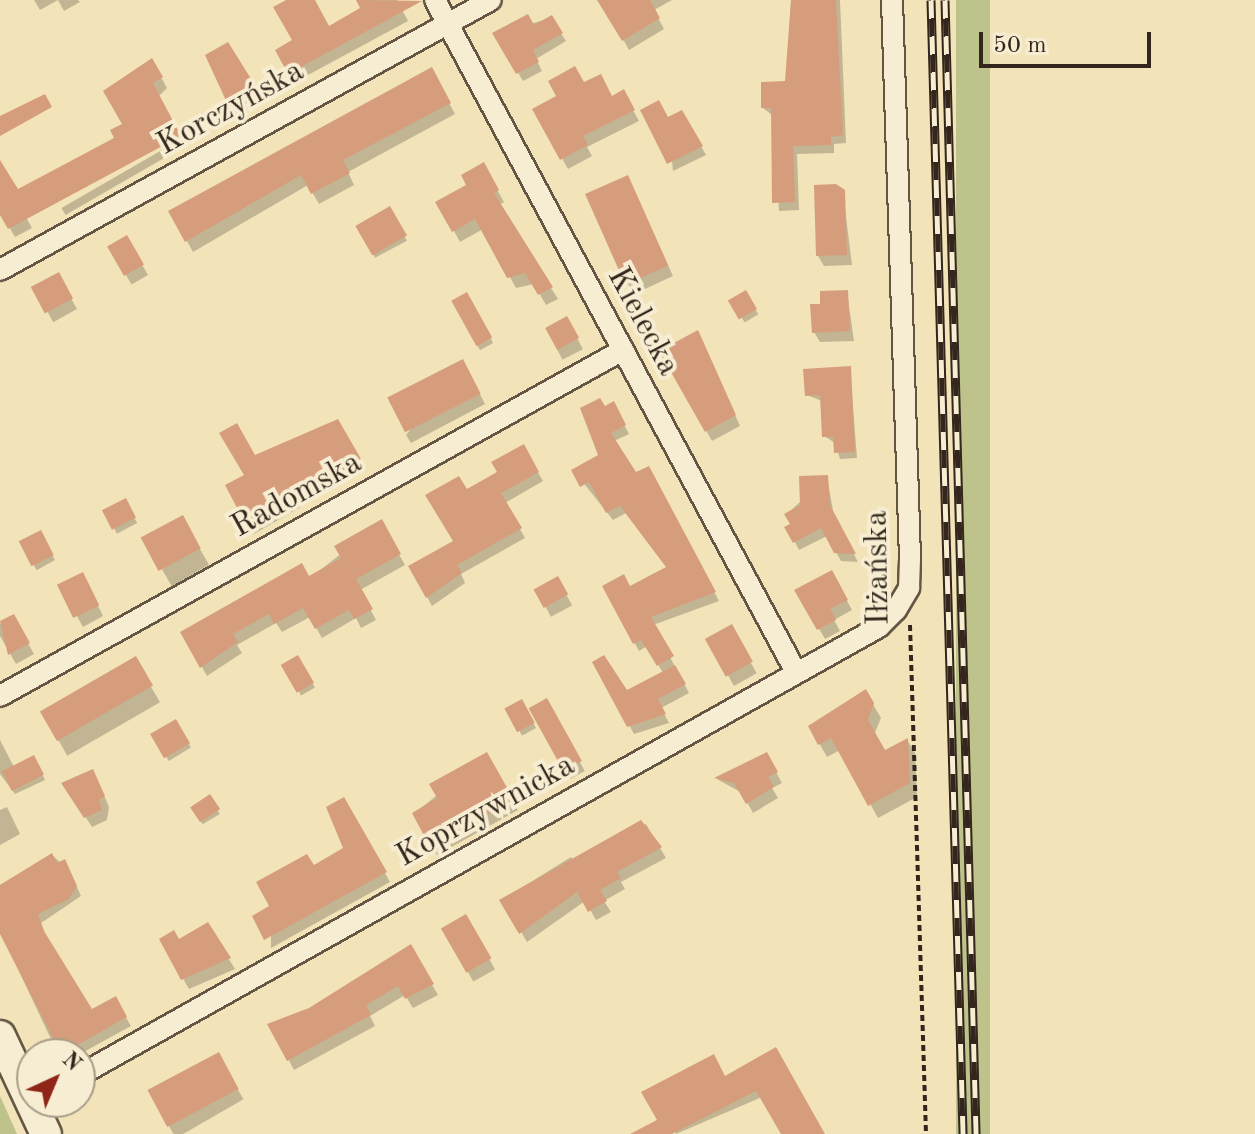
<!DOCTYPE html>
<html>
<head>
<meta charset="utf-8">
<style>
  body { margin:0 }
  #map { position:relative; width:1255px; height:1134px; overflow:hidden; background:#f2e3b9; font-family:"Old Standard TT",serif }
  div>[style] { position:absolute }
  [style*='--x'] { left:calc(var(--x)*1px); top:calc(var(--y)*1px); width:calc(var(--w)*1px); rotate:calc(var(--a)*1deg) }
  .green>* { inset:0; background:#bec38c; transform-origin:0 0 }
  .shadow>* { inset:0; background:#0003; transform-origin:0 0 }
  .building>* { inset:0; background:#d69d7d; transform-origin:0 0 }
  .path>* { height:4px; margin-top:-2px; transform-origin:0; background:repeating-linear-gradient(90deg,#34261d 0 6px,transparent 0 10px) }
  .roads { filter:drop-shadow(2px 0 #645544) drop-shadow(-2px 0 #645544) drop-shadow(0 2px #645544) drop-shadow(0 -2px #645544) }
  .street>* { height:20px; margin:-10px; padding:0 10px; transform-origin:10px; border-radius:10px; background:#f7edd2 }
  .secondary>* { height:30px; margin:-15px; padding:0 15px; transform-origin:15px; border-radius:15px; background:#f7edd2 }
  .rail>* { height:9px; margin-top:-4.5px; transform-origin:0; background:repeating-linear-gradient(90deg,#f7edd2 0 18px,#34261d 0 36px); box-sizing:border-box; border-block:2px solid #34261d }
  span { translate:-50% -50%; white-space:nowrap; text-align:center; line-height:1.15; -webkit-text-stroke:8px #f7edd2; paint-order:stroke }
  .street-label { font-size:32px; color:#34261d }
  .north { position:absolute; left:16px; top:1038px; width:80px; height:80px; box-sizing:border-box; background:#f7edd2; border:2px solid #a99d8a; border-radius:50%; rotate:44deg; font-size:22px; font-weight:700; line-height:32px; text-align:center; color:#34261d }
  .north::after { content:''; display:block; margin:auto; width:28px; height:36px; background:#8f2418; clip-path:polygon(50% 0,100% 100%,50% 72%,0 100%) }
  .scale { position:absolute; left:979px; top:32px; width:172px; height:36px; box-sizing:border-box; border:4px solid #34261d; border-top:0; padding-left:10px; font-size:24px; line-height:28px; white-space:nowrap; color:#34261d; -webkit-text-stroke:6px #f7edd2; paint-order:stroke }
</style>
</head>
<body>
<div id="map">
  <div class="green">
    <i style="left:956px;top:0;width:34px;height:1135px"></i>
    <i style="clip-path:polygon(0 1096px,17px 1134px,0 1134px)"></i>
  </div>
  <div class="shadow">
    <i style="clip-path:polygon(34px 0,58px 0,40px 10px)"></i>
    <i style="clip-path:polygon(58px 0,78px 0,80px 2px,64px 11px)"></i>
    <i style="clip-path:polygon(292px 0,313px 0,328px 28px,363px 9px,357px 0,397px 0,408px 21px,295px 82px,278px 50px,295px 41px)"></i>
    <i style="clip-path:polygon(601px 0,672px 0,654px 10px,664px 29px,629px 50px)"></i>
    <i style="clip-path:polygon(791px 0,840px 0,846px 143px,834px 144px,834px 153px,797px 154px,799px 210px,779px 211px,773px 116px,763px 108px,787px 82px)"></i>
    <i style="clip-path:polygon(551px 18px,566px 41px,536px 59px,542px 71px,523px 81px,495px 34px)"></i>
    <i style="clip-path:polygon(228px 45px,261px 100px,236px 115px,207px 55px)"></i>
    <i style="clip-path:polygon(152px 61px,167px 88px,116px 139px,124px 125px)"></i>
    <i style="clip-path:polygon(431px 70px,455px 114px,348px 172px,354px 185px,319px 204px,308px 185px,193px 252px,171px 212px)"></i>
    <i style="clip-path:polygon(583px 85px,612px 99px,623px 92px,639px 121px,587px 147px,592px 156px,568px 169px,535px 110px)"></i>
    <i style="clip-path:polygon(681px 112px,706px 155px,673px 171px,668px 119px)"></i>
    <i style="left:181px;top:139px;width:8px;height:138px;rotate:60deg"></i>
    <i style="clip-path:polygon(483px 165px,504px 202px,499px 205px,558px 299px,546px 305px,534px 284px,516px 288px,483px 229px,460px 242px,438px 202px,469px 186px)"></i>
    <i style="clip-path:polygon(0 170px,32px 228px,15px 237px,0 211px)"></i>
    <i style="left:632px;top:188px;width:97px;height:44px;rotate:65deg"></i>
    <i style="clip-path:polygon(843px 192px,852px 265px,824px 266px,818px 256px)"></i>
    <i style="left:390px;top:209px;width:36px;height:36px;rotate:62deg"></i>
    <i style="left:126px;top:237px;width:44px;height:19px;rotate:60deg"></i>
    <i style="left:58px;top:275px;width:39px;height:27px;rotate:61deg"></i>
    <i style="left:745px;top:292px;width:26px;height:16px;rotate:59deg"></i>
    <i style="clip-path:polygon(847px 292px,854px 341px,820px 342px,814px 332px,822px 306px)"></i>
    <i style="left:466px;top:294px;width:56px;height:15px;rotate:61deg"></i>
    <i style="left:567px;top:318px;width:35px;height:23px;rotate:63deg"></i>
    <i style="clip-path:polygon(703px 343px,740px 426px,712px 441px,662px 352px)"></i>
    <i style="clip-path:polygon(463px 362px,485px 404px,411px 443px,406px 435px)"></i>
    <i style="clip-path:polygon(850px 368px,857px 458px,840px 459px,835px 443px,824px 436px,822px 401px,807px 395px)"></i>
    <i style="clip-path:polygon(613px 404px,629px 434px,614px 441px,635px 475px,648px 468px,719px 601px,653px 625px,689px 693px,661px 708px,669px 723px,634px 734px,595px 662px,626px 693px,663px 673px,647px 646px,639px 651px,605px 587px,630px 589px,669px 568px,626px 513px,613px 520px,574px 471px,601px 456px,604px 409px)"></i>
    <i style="clip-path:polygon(337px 421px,365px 470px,254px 534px,228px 486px,247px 476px,254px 457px)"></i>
    <i style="clip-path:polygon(523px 447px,543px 481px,505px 503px,525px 538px,461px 574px,465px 583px,432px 606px,411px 567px,455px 542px,466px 491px,500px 473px)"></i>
    <i style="clip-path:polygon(827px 477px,834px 516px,858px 562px,841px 561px,827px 536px,799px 550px,795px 542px,787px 514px)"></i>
    <i style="left:125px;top:500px;width:26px;height:23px;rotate:62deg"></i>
    <i style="left:182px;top:518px;width:54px;height:43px;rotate:60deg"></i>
    <i style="clip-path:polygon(381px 522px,405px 565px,360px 590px,376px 620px,361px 628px,356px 618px,322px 638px,310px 617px,282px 632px,276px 623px,237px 645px,242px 653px,207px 676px,182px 632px,309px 579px)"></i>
    <i style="left:40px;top:533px;width:31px;height:21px;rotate:61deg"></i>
    <i style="clip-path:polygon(832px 573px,852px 610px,834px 620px,840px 631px,825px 639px,797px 591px)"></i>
    <i style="left:558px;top:579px;width:30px;height:24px;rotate:62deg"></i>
    <i style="clip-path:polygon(88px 585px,103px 616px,83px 627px,60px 586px)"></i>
    <i style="clip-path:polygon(13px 617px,34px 654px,16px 664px,0 636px,0 624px)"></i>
    <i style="left:731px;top:627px;width:53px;height:26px;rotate:61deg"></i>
    <i style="left:298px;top:658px;width:34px;height:16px;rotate:60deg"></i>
    <i style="left:135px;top:659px;width:50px;height:107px;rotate:60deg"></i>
    <i style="clip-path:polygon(866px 692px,881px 718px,874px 735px,884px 752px,907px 740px,915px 753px,917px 797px,878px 818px,840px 750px,827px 757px,810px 727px)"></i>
    <i style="left:521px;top:701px;width:31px;height:16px;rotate:61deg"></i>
    <i style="left:546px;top:701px;width:80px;height:17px;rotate:61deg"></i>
    <i style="left:175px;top:721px;width:31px;height:26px;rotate:59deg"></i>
    <i style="clip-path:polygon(0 740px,14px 767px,34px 757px,45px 780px,15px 794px,0 774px)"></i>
    <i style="clip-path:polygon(766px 754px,782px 783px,772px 788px,778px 798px,753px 813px,742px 793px,717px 779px)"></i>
    <i style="clip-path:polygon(486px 755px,518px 810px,437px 855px,415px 813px)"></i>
    <i style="clip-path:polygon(98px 781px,109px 807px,107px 820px,92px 827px,70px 793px)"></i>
    <i style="left:209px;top:796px;width:21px;height:20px;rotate:59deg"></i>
    <i style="clip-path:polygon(343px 799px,390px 882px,271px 948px,271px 906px,346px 849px)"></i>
    <i style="clip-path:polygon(7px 807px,20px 834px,0 845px,0 810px)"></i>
    <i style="clip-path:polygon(646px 824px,666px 858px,621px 882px,625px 889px,604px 901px,611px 912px,596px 920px,585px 901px,527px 942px,502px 900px,571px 857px,576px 863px)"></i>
    <i style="clip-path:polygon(52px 855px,69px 870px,81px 896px,41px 923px,47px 940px,92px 1012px,115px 999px,131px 1026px,80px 1054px,58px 1054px,0 931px,0 885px)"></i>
    <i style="left:466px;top:917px;width:60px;height:25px;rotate:61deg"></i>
    <i style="clip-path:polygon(207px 925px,235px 969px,189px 989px,161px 940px,179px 941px)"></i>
    <i style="clip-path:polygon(410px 947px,438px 995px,413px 1008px,405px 995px,370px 1016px,375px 1026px,294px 1070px,270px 1025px,310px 1010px)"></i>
    <i style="clip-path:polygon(775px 1050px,823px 1134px,783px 1134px,762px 1097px,676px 1134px,652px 1089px,725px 1078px)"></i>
    <i style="left:218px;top:1055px;width:51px;height:78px;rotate:60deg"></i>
  </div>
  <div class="building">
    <i style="clip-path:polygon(286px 0,315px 0,329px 26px,360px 8px,356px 0,422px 1px,288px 74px,275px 50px,292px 40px,273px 7px)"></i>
    <i style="clip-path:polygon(597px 0,650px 0,660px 18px,622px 41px)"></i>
    <i style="clip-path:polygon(791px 0,836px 0,843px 135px,831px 137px,831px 145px,793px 146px,795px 202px,772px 203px,771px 108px,761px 108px,761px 82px,785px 81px)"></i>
    <i style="clip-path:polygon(528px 14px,534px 25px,552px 15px,563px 33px,533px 50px,539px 62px,516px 74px,492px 33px)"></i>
    <i style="clip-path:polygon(228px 42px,258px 90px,229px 107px,205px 55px)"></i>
    <i style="clip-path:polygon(152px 58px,163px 77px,153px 83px,181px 136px,8px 229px,0 215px,0 160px,18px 189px,114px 138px,110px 130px,122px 124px,103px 91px)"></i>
    <i style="clip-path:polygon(575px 66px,584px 82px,601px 74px,612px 96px,624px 89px,635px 110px,583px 136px,588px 145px,560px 160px,532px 109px,556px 96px,548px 81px)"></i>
    <i style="clip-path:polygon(432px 67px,451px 103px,343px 160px,350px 173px,311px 194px,301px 175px,185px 242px,168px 211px)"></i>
    <i style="clip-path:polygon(45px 94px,52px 107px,0 136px,0 116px)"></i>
    <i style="clip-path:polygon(659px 100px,668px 117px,682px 110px,703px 146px,667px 164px,640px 110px)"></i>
    <i style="clip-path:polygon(484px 162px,499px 190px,494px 193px,553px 287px,538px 295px,525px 273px,507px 278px,475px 219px,452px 232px,435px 202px,466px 185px,461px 175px)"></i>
    <i style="left:628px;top:175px;width:99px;height:47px;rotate:66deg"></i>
    <i style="clip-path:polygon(836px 184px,845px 190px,847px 255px,816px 256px,814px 185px)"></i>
    <i style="left:390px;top:206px;width:34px;height:40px;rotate:60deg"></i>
    <i style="left:127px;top:235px;width:34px;height:23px;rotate:60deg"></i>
    <i style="left:59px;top:272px;width:30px;height:32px;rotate:62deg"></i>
    <i style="left:746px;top:290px;width:22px;height:21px;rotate:60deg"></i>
    <i style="clip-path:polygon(848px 290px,850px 331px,812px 333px,810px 304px,820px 304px,820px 291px)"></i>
    <i style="left:467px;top:292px;width:52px;height:18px;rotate:61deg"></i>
    <i style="left:567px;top:316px;width:25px;height:25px;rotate:61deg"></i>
    <i style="clip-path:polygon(698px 330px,736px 415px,705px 432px,659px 351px)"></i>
    <i style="left:463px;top:359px;width:39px;height:85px;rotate:63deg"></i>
    <i style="clip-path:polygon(851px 366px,855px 452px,834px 453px,833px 437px,822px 437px,820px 395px,805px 396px,803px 369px)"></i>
    <i style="clip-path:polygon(600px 398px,605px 406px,614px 401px,626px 425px,611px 433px,636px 472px,649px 466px,716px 592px,651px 617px,674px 656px,657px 666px,641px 640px,633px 644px,602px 586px,624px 574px,630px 586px,666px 567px,620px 506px,606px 513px,589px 482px,580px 487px,571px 470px,598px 455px,580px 408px)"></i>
    <i style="clip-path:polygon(338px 419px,361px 459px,246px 525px,225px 485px,244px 475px,219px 433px,237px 423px,255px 455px)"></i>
    <i style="clip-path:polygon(524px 444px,539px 472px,501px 493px,522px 528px,457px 565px,462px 573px,426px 598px,408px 566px,453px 541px,425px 495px,459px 476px,467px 489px,497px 472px,491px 462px)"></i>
    <i style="clip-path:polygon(828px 475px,830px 505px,856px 554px,834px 553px,821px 528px,793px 543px,784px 527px,790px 524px,784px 514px,800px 505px,799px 476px)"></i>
    <i style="left:126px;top:498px;width:22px;height:27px;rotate:63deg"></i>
    <i style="left:183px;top:515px;width:38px;height:48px;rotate:62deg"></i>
    <i style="clip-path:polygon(382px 519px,401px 554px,356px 579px,373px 609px,354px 619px,349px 610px,315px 629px,303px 608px,274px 624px,269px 614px,233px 634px,238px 642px,200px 668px,180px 632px,302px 563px,309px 576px,341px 558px,334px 546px)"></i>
    <i style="left:41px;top:530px;width:28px;height:25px;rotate:63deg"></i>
    <i style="clip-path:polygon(832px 570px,848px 600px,830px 609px,836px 620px,817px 630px,794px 590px)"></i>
    <i style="left:83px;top:572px;width:37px;height:29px;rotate:64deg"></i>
    <i style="left:558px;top:576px;width:21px;height:28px;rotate:61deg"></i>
    <i style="clip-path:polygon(14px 614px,30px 643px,8px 655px,0 621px)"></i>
    <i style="left:732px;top:624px;width:43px;height:31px;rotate:61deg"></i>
    <i style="left:298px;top:655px;width:32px;height:20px;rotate:60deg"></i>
    <i style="clip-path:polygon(604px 655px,627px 690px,675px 665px,686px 684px,658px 699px,666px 714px,627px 727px,592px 662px)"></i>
    <i style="left:136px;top:656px;width:34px;height:111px;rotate:60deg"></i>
    <i style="clip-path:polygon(866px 689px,874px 703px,868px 720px,885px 750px,908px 738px,910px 783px,868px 806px,831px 738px,818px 745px,808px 726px)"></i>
    <i style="left:547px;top:698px;width:72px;height:21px;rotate:61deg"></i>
    <i style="left:522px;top:699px;width:27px;height:20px;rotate:62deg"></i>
    <i style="left:176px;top:719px;width:28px;height:30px;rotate:60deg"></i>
    <i style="clip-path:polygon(487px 752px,514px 800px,430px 847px,412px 813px,437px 798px,429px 784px)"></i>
    <i style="clip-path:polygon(767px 752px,778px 772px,768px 777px,774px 787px,746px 804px,734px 783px,714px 778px)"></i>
    <i style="left:34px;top:755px;width:22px;height:36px;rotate:63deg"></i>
    <i style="clip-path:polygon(93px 769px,105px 796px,99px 800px,102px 810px,84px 818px,61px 783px)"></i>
    <i style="left:210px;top:794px;width:18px;height:24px;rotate:56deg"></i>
    <i style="clip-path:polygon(344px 797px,387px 872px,264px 940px,252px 916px,269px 906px,256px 882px,307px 854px,314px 865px,343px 848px,326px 807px)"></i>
    <i style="clip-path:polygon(641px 820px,662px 847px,617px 872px,621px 878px,600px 890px,607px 901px,588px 912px,577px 892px,519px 934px,499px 900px)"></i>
    <i style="clip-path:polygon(52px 853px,57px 863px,65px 859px,77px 886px,69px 899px,38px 914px,44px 931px,92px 1009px,116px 996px,127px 1017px,61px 1054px,0 934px,0 885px)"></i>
    <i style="left:466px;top:914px;width:51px;height:29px;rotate:60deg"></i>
    <i style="clip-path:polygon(208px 922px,231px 958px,181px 980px,159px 939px,174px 930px,179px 939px)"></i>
    <i style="clip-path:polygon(411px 944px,434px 984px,405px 999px,398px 986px,366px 1005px,371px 1015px,287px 1061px,267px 1024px,309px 1008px)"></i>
    <i style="clip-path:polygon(776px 1047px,825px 1134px,781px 1134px,756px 1091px,672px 1134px,630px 1134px,657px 1120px,641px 1092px,714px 1054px,725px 1076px)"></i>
    <i style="left:219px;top:1052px;width:42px;height:81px;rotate:62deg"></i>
  </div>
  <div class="path">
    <i style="--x:910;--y:625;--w:509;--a:88.2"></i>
  </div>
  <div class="roads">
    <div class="street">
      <i style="--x:435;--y:0;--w:763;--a:61.76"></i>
      <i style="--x:0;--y:270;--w:560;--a:-28.81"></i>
      <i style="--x:0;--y:696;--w:713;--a:-29.05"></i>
      <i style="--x:80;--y:1075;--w:916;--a:-29.28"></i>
      <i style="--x:879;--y:627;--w:24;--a:-45"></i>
      <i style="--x:896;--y:610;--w:26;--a:-59"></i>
      <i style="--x:909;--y:588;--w:30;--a:-88"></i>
      <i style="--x:910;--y:558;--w:558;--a:-91.85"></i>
    </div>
    <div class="secondary">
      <i style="--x:0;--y:1036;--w:108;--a:64.9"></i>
    </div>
  </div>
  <div class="rail">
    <i style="--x:931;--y:0;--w:1134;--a:88.38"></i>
    <i style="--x:945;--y:0;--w:1134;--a:88.43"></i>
  </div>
  <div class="street-label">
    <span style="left:231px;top:109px;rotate:-29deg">Korczyńska</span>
    <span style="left:642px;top:322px;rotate:62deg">Kielecka</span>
    <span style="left:297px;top:496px;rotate:-29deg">Radomska</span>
    <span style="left:879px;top:568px;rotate:-91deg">Iłżańska</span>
    <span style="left:486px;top:812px;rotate:-29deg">Koprzywnicka</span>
  </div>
  <div class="north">N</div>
  <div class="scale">50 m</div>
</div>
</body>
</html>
